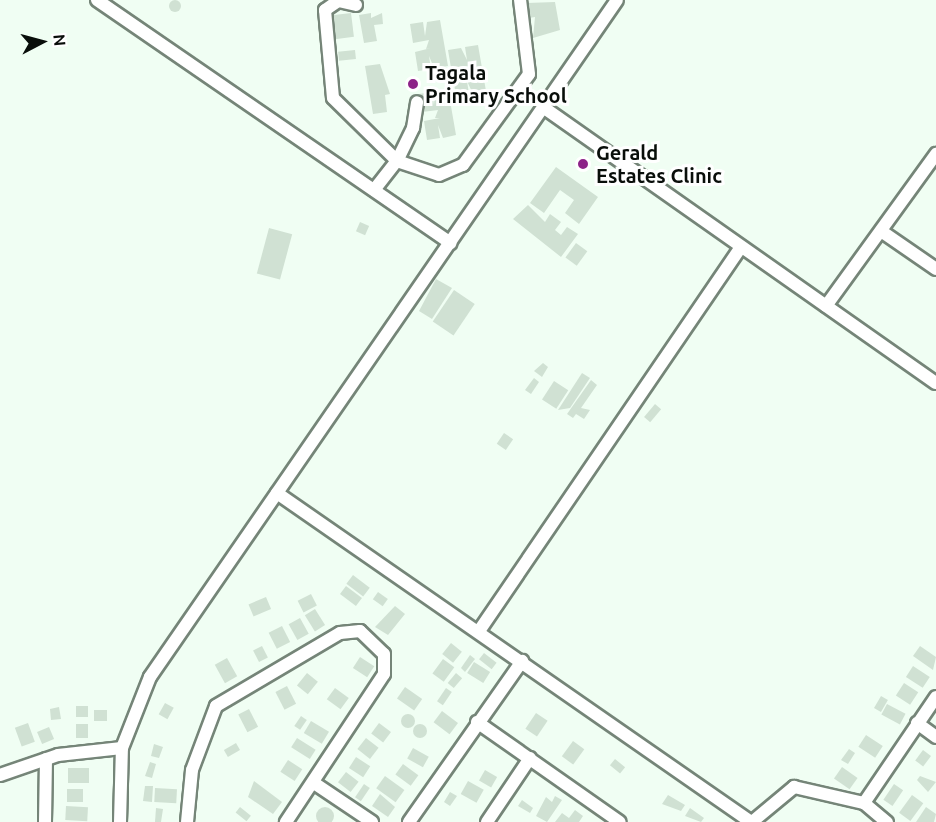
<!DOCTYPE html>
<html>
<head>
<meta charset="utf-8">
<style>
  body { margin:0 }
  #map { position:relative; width:936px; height:822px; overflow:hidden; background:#f0fef3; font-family:Ubuntu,sans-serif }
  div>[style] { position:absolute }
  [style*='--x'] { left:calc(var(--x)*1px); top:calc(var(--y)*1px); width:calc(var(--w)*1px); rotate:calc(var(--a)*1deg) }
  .building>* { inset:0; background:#d0e1d3; transform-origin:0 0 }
  .round { border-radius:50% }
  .roads { filter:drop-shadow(2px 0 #758578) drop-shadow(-2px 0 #758578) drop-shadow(0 2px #758578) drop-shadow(0 -2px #758578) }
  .minor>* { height:12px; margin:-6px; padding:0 6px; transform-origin:6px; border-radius:6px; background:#fff }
  .dots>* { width:16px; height:16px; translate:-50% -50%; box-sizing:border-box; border:3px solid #fff; border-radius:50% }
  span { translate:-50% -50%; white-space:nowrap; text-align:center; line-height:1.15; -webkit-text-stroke:6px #fff; paint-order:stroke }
  .poi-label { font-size:20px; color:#090e0a; font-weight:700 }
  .left { translate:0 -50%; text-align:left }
  .north { position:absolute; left:12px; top:12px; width:60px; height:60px; -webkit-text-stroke:4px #fff; paint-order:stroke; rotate:84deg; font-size:16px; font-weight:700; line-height:24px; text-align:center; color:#090e0a }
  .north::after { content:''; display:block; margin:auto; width:21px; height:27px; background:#090e0a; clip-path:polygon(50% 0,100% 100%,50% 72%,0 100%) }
</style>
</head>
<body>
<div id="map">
  <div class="building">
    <i class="round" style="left:169px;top:0;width:12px;height:12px"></i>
    <i style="clip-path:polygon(555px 2px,560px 30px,533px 38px,535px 17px,529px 18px,527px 3px)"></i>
    <i style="left:351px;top:13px;width:24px;height:21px;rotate:83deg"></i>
    <i style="clip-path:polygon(371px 13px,371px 18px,382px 13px,383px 24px,374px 25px,377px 41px,364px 43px,359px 15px)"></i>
    <i style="clip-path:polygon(440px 20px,448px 66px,434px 68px,429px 56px,431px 69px,418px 71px,415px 52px,431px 48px,426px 49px,429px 40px,413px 43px,410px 24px,423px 22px,425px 36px,427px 22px)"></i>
    <i style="clip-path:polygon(478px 45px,486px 91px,473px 94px,467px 81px,469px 94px,456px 96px,453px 77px,470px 75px,465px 74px,468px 66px,451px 68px,448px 50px,461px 48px,467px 60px,465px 47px)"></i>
    <i style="left:355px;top:50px;width:9px;height:17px;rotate:84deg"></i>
    <i style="clip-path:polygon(380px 64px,390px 94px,385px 95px,387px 112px,373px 114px,365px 66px)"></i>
    <i style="clip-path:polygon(448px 89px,456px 135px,443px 138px,438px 125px,440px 138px,427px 140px,424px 121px,440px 118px,435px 118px,438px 110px,422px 112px,419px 94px,432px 92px,434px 105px,435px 91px)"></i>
    <i style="clip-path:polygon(556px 167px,598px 197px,579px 224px,565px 213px,574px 200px,560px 190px,544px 213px,530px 203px)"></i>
    <i style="clip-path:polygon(528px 205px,545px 222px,550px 214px,561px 222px,555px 230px,561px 235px,567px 227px,578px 234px,561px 257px,513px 219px)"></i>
    <i style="left:360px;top:222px;width:10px;height:10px;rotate:24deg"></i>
    <i style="left:269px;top:228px;width:24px;height:47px;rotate:15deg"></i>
    <i style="left:576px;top:243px;width:14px;height:18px;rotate:36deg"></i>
    <i style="clip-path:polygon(436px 279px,452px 288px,432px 319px,419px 311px)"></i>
    <i style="left:454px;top:290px;width:25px;height:38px;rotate:34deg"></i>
    <i style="clip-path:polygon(543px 363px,548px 367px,542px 377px,534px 371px)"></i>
    <i style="clip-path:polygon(582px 373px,590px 378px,570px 408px,558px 410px)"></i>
    <i style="clip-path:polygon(534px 378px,539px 382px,531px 394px,525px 390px)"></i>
    <i style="clip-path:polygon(591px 380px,597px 385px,581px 408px,590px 410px,584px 419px,576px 414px,573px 418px,567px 414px)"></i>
    <i style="left:554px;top:381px;width:17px;height:22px;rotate:33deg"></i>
    <i style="left:655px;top:404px;width:8px;height:17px;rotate:40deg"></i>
    <i style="left:504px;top:433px;width:11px;height:13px;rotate:34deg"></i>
    <i style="left:353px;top:575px;width:21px;height:11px;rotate:37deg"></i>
    <i style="left:346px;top:586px;width:20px;height:10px;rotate:37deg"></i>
    <i style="left:378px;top:592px;width:12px;height:9px;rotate:35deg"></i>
    <i style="left:311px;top:594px;width:13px;height:15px;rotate:63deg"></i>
    <i style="left:266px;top:597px;width:13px;height:19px;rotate:67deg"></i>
    <i style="clip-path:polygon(395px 606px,405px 614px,388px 635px,375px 627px)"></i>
    <i style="left:315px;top:609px;width:19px;height:12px;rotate:58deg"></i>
    <i style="left:300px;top:618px;width:18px;height:13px;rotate:61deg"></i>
    <i style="left:282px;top:626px;width:18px;height:15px;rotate:63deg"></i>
    <i style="left:451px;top:643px;width:14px;height:14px;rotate:39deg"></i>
    <i style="left:262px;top:646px;width:13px;height:10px;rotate:63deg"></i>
    <i style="clip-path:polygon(920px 646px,936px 657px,933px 670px,913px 656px)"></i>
    <i style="left:484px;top:653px;width:16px;height:8px;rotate:38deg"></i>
    <i style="clip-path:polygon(470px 655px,475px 659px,465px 672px,461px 668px)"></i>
    <i style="left:360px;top:657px;width:17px;height:13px;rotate:33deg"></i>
    <i style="left:227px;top:658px;width:21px;height:14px;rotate:61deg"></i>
    <i style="left:443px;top:659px;width:14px;height:18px;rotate:36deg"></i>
    <i style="left:474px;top:662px;width:19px;height:13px;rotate:32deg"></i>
    <i style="left:913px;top:666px;width:20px;height:13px;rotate:33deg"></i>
    <i style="left:307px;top:673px;width:14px;height:16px;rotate:39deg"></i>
    <i style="left:456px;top:673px;width:8px;height:13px;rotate:40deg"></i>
    <i style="left:904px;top:683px;width:17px;height:15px;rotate:33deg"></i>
    <i style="left:287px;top:686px;width:20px;height:13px;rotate:63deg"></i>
    <i style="left:405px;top:687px;width:21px;height:14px;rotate:35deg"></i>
    <i style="left:335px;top:688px;width:17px;height:14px;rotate:36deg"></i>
    <i style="left:446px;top:688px;width:7px;height:16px;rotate:34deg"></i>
    <i style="left:881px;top:696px;width:8px;height:14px;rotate:30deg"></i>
    <i style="left:165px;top:703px;width:10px;height:13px;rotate:29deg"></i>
    <i style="left:887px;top:704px;width:21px;height:12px;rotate:28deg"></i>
    <i style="left:76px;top:706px;width:12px;height:11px"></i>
    <i style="clip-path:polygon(59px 707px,61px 719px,51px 720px,50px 709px)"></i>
    <i style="left:249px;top:709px;width:20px;height:12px;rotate:63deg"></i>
    <i style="left:94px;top:710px;width:13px;height:11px"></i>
    <i style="left:442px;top:711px;width:20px;height:14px;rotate:37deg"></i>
    <i style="left:536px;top:713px;width:14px;height:19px;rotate:34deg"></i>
    <i class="round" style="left:401px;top:714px;width:14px;height:14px"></i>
    <i style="left:301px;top:716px;width:7px;height:12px;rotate:34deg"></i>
    <i style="left:311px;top:721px;width:21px;height:14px;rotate:31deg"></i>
    <i style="left:28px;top:723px;width:20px;height:14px;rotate:70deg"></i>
    <i style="left:379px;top:723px;width:15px;height:13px;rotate:37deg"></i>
    <i style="left:76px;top:724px;width:12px;height:14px"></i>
    <i class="round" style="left:413px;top:724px;width:14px;height:14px"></i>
    <i style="left:49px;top:727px;width:13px;height:13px;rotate:67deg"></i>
    <i style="left:866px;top:735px;width:20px;height:14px;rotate:33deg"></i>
    <i style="left:297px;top:738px;width:22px;height:11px;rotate:32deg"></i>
    <i style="left:366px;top:738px;width:16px;height:14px;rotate:38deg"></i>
    <i style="left:573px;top:741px;width:14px;height:19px;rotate:36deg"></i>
    <i style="left:236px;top:743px;width:8px;height:14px;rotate:60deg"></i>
    <i style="clip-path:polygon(154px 744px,163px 747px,159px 758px,151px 756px)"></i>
    <i style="left:413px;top:748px;width:18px;height:12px;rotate:29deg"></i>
    <i style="clip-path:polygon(849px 749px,855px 753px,848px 764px,841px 760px)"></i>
    <i style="left:923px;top:750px;width:10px;height:13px;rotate:37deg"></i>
    <i style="left:356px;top:757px;width:17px;height:13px;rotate:33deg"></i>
    <i style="left:615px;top:759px;width:13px;height:8px;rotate:39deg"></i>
    <i style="left:288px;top:760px;width:17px;height:14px;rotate:33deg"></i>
    <i style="clip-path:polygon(150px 762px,156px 764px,152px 778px,145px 776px)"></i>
    <i style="left:403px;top:764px;width:19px;height:13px;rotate:36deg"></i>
    <i style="left:842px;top:767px;width:19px;height:14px;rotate:35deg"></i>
    <i style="left:68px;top:768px;width:21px;height:15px"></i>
    <i style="left:485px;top:770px;width:14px;height:12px;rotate:30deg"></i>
    <i style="left:346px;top:772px;width:16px;height:13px;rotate:38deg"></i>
    <i style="left:385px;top:776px;width:24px;height:15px;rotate:36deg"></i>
    <i style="clip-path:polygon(920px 776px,936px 782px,928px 792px,917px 780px)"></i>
    <i style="clip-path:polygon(254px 781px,282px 802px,273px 814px,248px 797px)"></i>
    <i style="left:468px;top:781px;width:18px;height:15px;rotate:29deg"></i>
    <i style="left:364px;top:784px;width:7px;height:16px;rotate:34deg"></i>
    <i style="left:894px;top:784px;width:11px;height:19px;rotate:34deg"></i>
    <i style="clip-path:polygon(145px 786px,153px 786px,152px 802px,143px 801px)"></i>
    <i style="left:155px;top:788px;width:22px;height:14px;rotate:3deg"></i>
    <i style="left:67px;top:789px;width:16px;height:13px"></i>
    <i style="clip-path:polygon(450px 792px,457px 796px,450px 806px,444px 802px)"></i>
    <i style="clip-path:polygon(380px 794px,395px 807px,388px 817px,372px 806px)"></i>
    <i style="clip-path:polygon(668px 795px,685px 805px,681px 811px,662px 804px)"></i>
    <i style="left:912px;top:795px;width:14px;height:22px;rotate:36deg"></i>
    <i style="clip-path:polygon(555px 796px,562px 800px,547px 822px,536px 816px,546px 797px,552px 802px)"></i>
    <i style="clip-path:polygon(522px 800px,533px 808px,530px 813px,518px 806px)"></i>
    <i style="left:66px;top:806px;width:22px;height:14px;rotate:3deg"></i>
    <i style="left:240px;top:807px;width:14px;height:7px;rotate:39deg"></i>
    <i style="clip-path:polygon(926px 807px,936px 814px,934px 822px,916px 822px)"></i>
    <i class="round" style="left:316px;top:807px;width:18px;height:18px"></i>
    <i style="clip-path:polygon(156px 808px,163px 809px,161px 822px,155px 822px)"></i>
    <i style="clip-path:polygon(690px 808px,704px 818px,701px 822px,685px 816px)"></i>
    <i style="clip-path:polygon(575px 810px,583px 816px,579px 822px,555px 822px,562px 813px,569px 818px)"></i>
  </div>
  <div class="roads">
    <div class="minor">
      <i style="--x:97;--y:0;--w:429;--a:34.5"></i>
      <i style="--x:356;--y:5;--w:18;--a:-167"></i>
      <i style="--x:338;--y:1;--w:16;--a:145"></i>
      <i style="--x:325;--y:10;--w:88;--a:84.8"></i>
      <i style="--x:333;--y:98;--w:90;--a:44.5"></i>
      <i style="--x:397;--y:161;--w:44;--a:18.4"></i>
      <i style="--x:439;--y:175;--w:26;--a:-23"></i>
      <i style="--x:463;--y:165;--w:112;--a:-54"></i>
      <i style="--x:529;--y:74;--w:75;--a:-96.9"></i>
      <i style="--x:543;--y:107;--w:480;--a:35.1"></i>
      <i style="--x:374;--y:190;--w:37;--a:-52"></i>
      <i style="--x:397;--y:161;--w:37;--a:-64"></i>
      <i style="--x:413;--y:128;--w:26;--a:-81"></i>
      <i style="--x:881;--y:231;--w:67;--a:34.6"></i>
      <i style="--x:826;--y:306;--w:188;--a:-54.1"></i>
      <i style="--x:277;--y:493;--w:577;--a:34.76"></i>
      <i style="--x:479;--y:631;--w:465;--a:-55.7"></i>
      <i style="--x:477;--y:722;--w:174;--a:35"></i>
      <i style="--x:917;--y:723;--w:24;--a:36"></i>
      <i style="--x:0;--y:775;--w:61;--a:-19"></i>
      <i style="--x:58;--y:755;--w:64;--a:-6.2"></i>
      <i style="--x:314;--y:783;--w:70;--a:33.9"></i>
      <i style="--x:864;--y:803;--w:128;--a:-55.8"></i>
      <i style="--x:45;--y:822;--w:63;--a:-89.1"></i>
      <i style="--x:120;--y:822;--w:74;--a:-88.5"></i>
      <i style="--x:122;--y:748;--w:76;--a:-68.5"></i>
      <i style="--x:150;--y:677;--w:822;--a:-55.4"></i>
      <i style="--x:187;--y:822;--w:52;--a:-84.5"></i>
      <i style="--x:192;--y:770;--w:68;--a:-69.4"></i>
      <i style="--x:216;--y:706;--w:144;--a:-30.5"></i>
      <i style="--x:340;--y:633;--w:20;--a:-6"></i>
      <i style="--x:360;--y:631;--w:33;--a:44"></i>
      <i style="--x:384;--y:654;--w:20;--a:90"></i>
      <i style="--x:384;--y:674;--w:178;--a:123.5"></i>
      <i style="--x:409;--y:822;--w:197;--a:-54.9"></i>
      <i style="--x:487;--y:822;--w:77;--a:-56.1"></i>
      <i style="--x:752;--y:822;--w:55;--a:-39.8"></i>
      <i style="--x:794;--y:787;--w:72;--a:12.9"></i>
      <i style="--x:864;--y:803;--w:30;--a:40"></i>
    </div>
  </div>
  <div class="dots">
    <i style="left:413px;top:84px;background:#8d2388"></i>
    <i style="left:583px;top:164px;background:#8d2388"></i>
  </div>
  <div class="poi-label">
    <span class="left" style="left:425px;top:84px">Tagala<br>Primary School</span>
    <span class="left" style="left:596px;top:164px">Gerald<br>Estates Clinic</span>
  </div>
  <div class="north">N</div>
</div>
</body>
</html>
